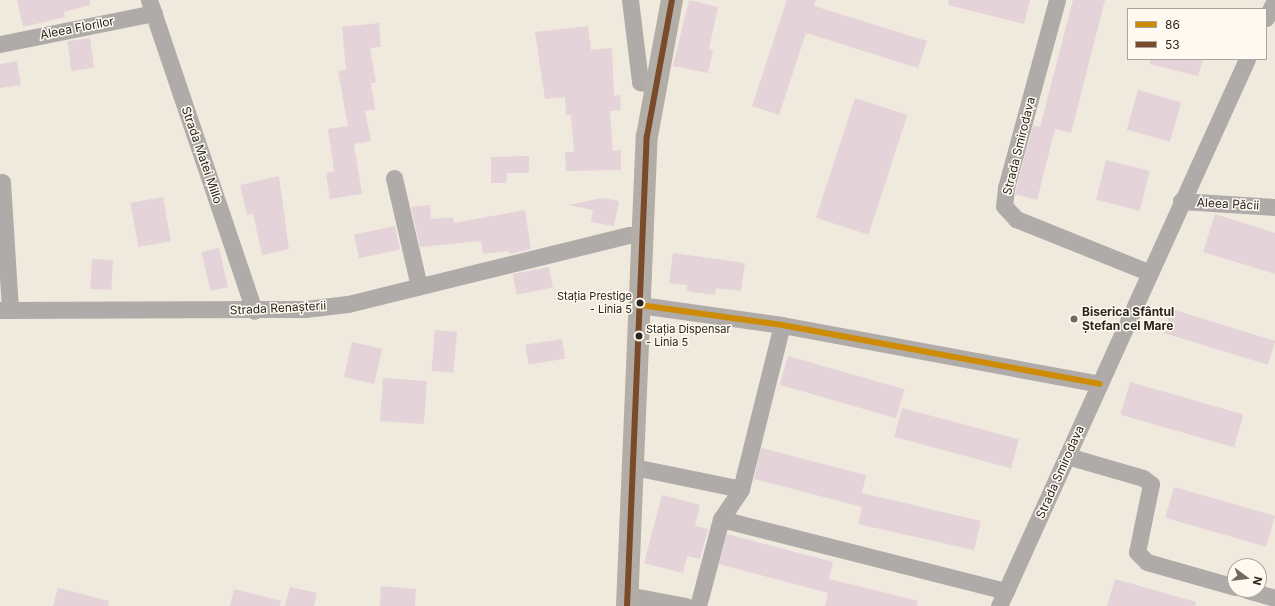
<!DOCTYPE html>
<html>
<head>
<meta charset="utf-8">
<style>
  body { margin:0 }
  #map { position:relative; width:1275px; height:606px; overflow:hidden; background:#f0e9de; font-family:Inter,sans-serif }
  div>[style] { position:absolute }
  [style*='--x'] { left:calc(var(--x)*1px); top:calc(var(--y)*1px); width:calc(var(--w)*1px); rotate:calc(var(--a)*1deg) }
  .building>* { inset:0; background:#e4d3d8; transform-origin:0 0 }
  .street>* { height:17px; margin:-8.5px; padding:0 8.5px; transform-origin:8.5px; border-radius:8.5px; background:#afaba8 }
  .primary>* { height:22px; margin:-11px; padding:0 11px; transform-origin:11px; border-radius:11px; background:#b3ada8 }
  .bus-1>* { height:6px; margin:-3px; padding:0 3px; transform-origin:3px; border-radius:3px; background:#ce8c06 }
  .bus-2>* { height:6px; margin:-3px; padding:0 3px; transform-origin:3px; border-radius:3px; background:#7a4b2a }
  .dots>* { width:11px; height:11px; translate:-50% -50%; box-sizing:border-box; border:2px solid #fffaf1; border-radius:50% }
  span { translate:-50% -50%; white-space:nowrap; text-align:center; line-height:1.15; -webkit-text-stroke:3px #fffaf1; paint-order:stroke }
  .bus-label { font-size:11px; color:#2a251d }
  .right { translate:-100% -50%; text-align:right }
  .left { translate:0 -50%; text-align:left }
  .street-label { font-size:12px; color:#2a251d }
  .poi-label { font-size:12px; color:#2a251d; font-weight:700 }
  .legend { position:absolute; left:1127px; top:8px; width:140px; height:52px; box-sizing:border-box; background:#fffaf1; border:1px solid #aaa59c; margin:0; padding:5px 7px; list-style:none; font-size:12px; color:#2a251d }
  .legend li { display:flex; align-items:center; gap:8px; height:20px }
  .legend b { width:20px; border:1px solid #aaa59c }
  .north { position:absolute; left:1227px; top:558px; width:40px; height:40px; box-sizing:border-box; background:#fffaf1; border:1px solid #aaa59c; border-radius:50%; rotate:105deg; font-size:11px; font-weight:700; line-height:16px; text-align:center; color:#2a251d }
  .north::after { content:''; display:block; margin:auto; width:14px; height:18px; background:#6f6a61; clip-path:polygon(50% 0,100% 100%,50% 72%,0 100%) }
</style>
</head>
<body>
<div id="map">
  <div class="building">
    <i style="clip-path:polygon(17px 0,90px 0,90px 5px,64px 12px,65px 17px,23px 27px)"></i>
    <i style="clip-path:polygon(689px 0,718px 7px,709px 49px,713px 50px,708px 73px,673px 66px)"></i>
    <i style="clip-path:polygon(787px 0,816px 0,814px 6px,927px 41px,918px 68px,806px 33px,779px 115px,752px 106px)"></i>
    <i style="clip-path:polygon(949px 0,1030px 0,1024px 24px,948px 5px)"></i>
    <i style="clip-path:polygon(1073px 0,1105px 0,1071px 133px,1055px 129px,1037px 200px,1015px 194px,1016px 190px,1033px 125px,1040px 127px)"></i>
    <i style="clip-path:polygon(379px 23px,381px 47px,370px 48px,376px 83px,371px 83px,375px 109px,365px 111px,371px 141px,354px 144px,362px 194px,330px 199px,326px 173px,334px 171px,328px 129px,348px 126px,338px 71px,346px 70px,342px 27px)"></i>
    <i style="clip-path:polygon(588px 26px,591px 50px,612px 48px,614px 96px,620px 95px,621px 110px,610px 111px,613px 151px,621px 150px,621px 170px,566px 171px,565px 152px,574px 152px,571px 115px,566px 115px,565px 97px,545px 99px,535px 32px)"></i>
    <i style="left:90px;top:38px;width:30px;height:23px;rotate:82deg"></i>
    <i style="clip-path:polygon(1150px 59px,1203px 59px,1198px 76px,1150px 64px)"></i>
    <i style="clip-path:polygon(17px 61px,21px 85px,0 88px,0 64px)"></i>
    <i style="left:1138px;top:90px;width:45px;height:41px;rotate:16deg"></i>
    <i style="left:855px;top:98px;width:55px;height:126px;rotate:18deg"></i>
    <i style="clip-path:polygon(529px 156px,529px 173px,507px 173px,506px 183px,491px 183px,491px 157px)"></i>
    <i style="left:1106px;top:160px;width:45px;height:41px;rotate:14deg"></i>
    <i style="clip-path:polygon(279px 176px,289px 249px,262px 255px,253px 214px,247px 215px,240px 185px)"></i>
    <i style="left:163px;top:197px;width:45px;height:33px;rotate:80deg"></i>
    <i style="clip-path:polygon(602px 198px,619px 201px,614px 226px,591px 222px,593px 210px,568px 205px)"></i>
    <i style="clip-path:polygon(430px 205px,431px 219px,453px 217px,454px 223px,525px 210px,531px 249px,509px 254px,509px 251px,483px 254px,481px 241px,420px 247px,411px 207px)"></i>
    <i style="clip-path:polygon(1215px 214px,1275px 233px,1275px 274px,1203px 252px)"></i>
    <i style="left:395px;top:226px;width:24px;height:42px;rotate:78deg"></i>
    <i style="left:219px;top:248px;width:40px;height:18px;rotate:77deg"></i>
    <i style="clip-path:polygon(673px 253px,745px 263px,741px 291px,716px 288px,715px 295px,686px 291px,687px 285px,669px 283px)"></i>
    <i style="left:92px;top:259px;width:21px;height:30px;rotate:3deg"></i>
    <i style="left:549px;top:267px;width:21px;height:37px;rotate:79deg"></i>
    <i style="left:1171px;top:309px;width:109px;height:25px;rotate:17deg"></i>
    <i style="left:435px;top:330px;width:22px;height:41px;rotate:5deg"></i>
    <i style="left:562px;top:339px;width:20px;height:37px;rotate:81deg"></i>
    <i style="left:352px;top:342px;width:31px;height:36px;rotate:13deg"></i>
    <i style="left:788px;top:356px;width:121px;height:30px;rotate:16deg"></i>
    <i style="left:383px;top:378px;width:44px;height:43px;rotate:4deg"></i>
    <i style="left:1130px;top:382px;width:118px;height:34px;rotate:16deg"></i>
    <i style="left:902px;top:408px;width:121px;height:30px;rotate:15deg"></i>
    <i style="clip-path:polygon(761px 448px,866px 475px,862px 493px,981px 521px,974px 550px,858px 524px,862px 507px,754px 479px)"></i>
    <i style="left:1174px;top:487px;width:105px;height:32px;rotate:16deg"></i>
    <i style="clip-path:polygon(662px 495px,700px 505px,695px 526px,708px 529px,700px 559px,687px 556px,683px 573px,644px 563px)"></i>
    <i style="clip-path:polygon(727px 534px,833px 562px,829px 579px,918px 601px,917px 606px,825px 606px,828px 593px,719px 564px)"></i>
    <i style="clip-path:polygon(1115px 579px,1196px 602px,1195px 606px,1107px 606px)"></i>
    <i style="clip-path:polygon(381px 586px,416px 589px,415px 606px,380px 606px)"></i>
    <i style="clip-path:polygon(290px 587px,317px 593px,314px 606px,285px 606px)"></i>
    <i style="clip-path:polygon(58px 588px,109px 601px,108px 606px,53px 606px)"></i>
    <i style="clip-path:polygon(234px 589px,281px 601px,280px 606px,230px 606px)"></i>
  </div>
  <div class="street">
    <i style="--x:149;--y:0;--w:328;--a:71.3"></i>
    <i style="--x:630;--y:0;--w:83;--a:83"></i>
    <i style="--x:640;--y:82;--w:15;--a:11"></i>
    <i style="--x:1057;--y:0;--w:195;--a:105.2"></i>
    <i style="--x:1006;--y:188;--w:18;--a:96"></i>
    <i style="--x:1004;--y:206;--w:18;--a:47"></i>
    <i style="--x:1016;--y:219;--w:144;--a:21.9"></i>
    <i style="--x:1266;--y:18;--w:20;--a:-63"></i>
    <i style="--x:0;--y:44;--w:157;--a:-11.4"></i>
    <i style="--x:394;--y:178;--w:111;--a:77"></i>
    <i style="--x:2;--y:182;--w:128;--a:86.4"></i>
    <i style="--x:1181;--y:201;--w:94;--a:3.7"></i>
    <i style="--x:640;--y:305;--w:143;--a:8"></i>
    <i style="--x:782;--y:325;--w:323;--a:10.5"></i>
    <i style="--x:0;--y:310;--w:305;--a:-0.2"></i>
    <i style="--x:305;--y:309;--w:43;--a:-6.6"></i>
    <i style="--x:348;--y:304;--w:289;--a:-13.8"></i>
    <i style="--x:629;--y:235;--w:14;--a:4"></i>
    <i style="--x:1067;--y:456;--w:79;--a:16.1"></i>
    <i style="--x:1143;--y:478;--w:10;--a:37"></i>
    <i style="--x:1151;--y:484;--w:69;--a:101.6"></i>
    <i style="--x:1137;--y:552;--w:14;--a:45"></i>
    <i style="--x:1147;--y:562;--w:91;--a:15.9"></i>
    <i style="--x:634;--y:467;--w:109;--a:11.6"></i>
    <i style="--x:721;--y:519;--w:294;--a:14.2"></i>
    <i style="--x:1247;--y:590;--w:29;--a:16"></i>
    <i style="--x:627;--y:595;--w:60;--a:10.6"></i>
    <i style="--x:698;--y:606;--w:90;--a:-75.2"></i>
    <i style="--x:721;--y:519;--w:36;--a:-56"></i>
    <i style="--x:741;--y:489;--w:169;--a:-76"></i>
    <i style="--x:999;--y:606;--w:601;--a:-65.61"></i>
  </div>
  <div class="primary">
    <i style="--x:627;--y:606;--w:470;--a:-87.6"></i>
    <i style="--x:647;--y:136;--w:138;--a:-79.6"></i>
  </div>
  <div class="bus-1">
    <i style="--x:640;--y:305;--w:143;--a:8"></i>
    <i style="--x:782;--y:325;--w:323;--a:10.5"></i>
  </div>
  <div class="bus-2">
    <i style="--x:627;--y:606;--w:470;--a:-87.6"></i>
    <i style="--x:647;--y:136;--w:138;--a:-79.6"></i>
  </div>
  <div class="dots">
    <i style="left:640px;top:303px;background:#2a251d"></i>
    <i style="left:1074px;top:319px;background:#6f6a61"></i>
    <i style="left:639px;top:336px;background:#2a251d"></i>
  </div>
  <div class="bus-label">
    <span class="right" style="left:632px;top:303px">Stația Prestige<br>- Linia 5</span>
    <span class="left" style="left:646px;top:336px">Stația Dispensar<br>- Linia 5</span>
  </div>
  <div class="street-label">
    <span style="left:77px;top:28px;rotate:-11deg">Aleea Florilor</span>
    <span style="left:1019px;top:146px;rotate:-76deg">Strada Smirodava</span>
    <span style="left:202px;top:155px;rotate:71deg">Strada Matei Millo</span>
    <span style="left:1228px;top:204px;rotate:3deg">Aleea Păcii</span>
    <span style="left:278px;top:308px;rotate:-3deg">Strada Renașterii</span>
    <span style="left:1060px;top:472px;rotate:-66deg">Strada Smirodava</span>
  </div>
  <div class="poi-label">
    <span class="left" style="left:1082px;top:319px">Biserica Sfântul<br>Ștefan cel Mare</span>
  </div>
  <ul class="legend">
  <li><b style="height:5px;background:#ce8c06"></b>86</li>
  <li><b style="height:5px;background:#7a4b2a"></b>53</li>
  </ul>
  <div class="north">N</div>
</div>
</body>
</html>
